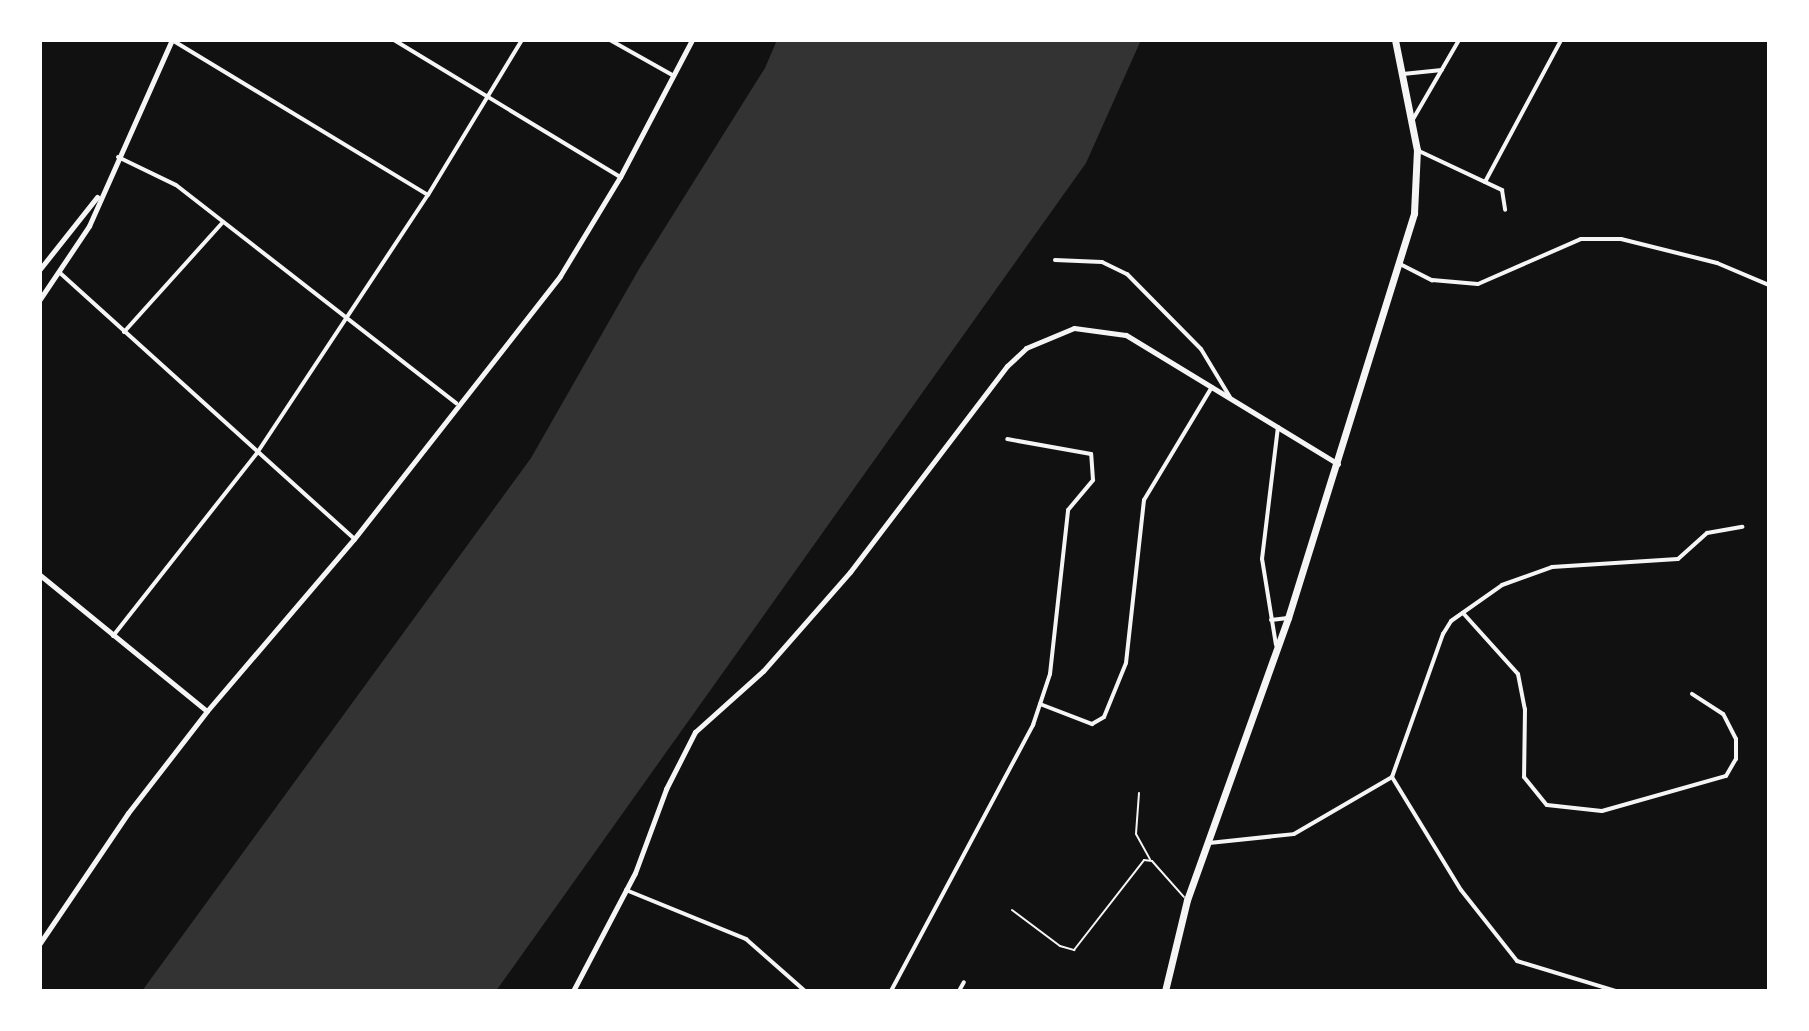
<!DOCTYPE html>
<html>
<head>
<meta charset="utf-8">
<style>
  body { margin:0 }
  #map { position:relative; width:1809px; height:1031px; overflow:hidden; background:#111; font-family:"Nunito Sans",sans-serif }
  div>[style] { position:absolute }
  [style*='--x'] { left:calc(var(--x)*1px); top:calc(var(--y)*1px); width:calc(var(--w)*1px); rotate:calc(var(--a)*1deg) }
  .water>* { inset:0; background:#333 }
  .service>* { height:2px; margin:-1px; padding:0 1px; transform-origin:1px; border-radius:1px; background:#f5f5f5 }
  .minor>* { height:4px; margin:-2px; padding:0 2px; transform-origin:2px; border-radius:2px; background:#f5f5f5 }
  .tertiary>* { height:5px; margin:-2.5px; padding:0 2.5px; transform-origin:2.5px; border-radius:2.5px; background:#f5f5f5 }
  .primary>* { height:7px; margin:-3.5px; padding:0 3.5px; transform-origin:3.5px; border-radius:3.5px; background:#f5f5f5 }
  span { translate:-50% -50%; white-space:nowrap; text-align:center; line-height:1.15; -webkit-text-stroke:7px #fff; paint-order:stroke }
  .frame { position:absolute; inset:0; border:42px solid #fff; pointer-events:none }
</style>
</head>
<body>
<div id="map">
  <div class="water">
    <i style="clip-path:polygon(777px 40px,1141px 40px,1086px 163px,496px 991px,142px 991px,531px 458px,639px 269px,765px 68px)"></i>
  </div>
  <div class="service">
    <i style="--x:1139;--y:793;--w:41;--a:94.2"></i>
    <i style="--x:1136;--y:834;--w:29;--a:61"></i>
    <i style="--x:1012;--y:910;--w:60;--a:36.9"></i>
    <i style="--x:1060;--y:946;--w:15;--a:16"></i>
    <i style="--x:1074;--y:950;--w:114;--a:-52.1"></i>
    <i style="--x:1144;--y:860;--w:8;--a:7"></i>
    <i style="--x:1152;--y:861;--w:48;--a:48.4"></i>
  </div>
  <div class="minor">
    <i style="--x:172;--y:40;--w:299;--a:31.2"></i>
    <i style="--x:394;--y:40;--w:264;--a:31.2"></i>
    <i style="--x:610;--y:40;--w:73;--a:29.4"></i>
    <i style="--x:1403;--y:74;--w:39;--a:-6"></i>
    <i style="--x:1412;--y:121;--w:94;--a:-59.9"></i>
    <i style="--x:1419;--y:151;--w:92;--a:25.2"></i>
    <i style="--x:1502;--y:190;--w:20;--a:81"></i>
    <i style="--x:118;--y:157;--w:64;--a:25.8"></i>
    <i style="--x:176;--y:185;--w:355;--a:37.9"></i>
    <i style="--x:1485;--y:182;--w:161;--a:-61.8"></i>
    <i style="--x:1055;--y:260;--w:47;--a:2.4"></i>
    <i style="--x:1102;--y:262;--w:28;--a:26"></i>
    <i style="--x:1127;--y:274;--w:105;--a:45.4"></i>
    <i style="--x:1201;--y:349;--w:56;--a:58.9"></i>
    <i style="--x:1400;--y:264;--w:36;--a:27"></i>
    <i style="--x:1432;--y:280;--w:46;--a:5"></i>
    <i style="--x:1478;--y:284;--w:112;--a:-23.6"></i>
    <i style="--x:1581;--y:239;--w:40;--a:0"></i>
    <i style="--x:1621;--y:239;--w:99;--a:14"></i>
    <i style="--x:1717;--y:263;--w:56;--a:22.9"></i>
    <i style="--x:59;--y:272;--w:398;--a:42.1"></i>
    <i style="--x:124;--y:332;--w:148;--a:-48"></i>
    <i style="--x:1463;--y:613;--w:82;--a:48"></i>
    <i style="--x:1518;--y:674;--w:36;--a:79"></i>
    <i style="--x:1525;--y:709;--w:68;--a:90.8"></i>
    <i style="--x:1524;--y:777;--w:36;--a:51"></i>
    <i style="--x:1547;--y:805;--w:55;--a:6.2"></i>
    <i style="--x:1602;--y:811;--w:129;--a:-15.8"></i>
    <i style="--x:1726;--y:776;--w:20;--a:-60"></i>
    <i style="--x:1736;--y:759;--w:20;--a:-90"></i>
    <i style="--x:1736;--y:739;--w:28;--a:-117"></i>
    <i style="--x:1723;--y:714;--w:37;--a:-147"></i>
    <i style="--x:1271;--y:620;--w:17;--a:-7"></i>
    <i style="--x:113;--y:636;--w:233;--a:-51.8"></i>
    <i style="--x:257;--y:453;--w:310;--a:-56.5"></i>
    <i style="--x:428;--y:195;--w:181;--a:-58.8"></i>
    <i style="--x:1276;--y:645;--w:87;--a:-99.2"></i>
    <i style="--x:1262;--y:559;--w:133;--a:-83.1"></i>
    <i style="--x:1040;--y:704;--w:56;--a:21"></i>
    <i style="--x:1092;--y:724;--w:14;--a:-30"></i>
    <i style="--x:1104;--y:717;--w:58;--a:-67.8"></i>
    <i style="--x:1126;--y:663;--w:164;--a:-83.7"></i>
    <i style="--x:1144;--y:500;--w:132;--a:-59"></i>
    <i style="--x:1392;--y:777;--w:132;--a:58.6"></i>
    <i style="--x:1461;--y:890;--w:90;--a:51.7"></i>
    <i style="--x:1517;--y:961;--w:103;--a:16.9"></i>
    <i style="--x:1209;--y:843;--w:85;--a:-6"></i>
    <i style="--x:1294;--y:834;--w:113;--a:-30.2"></i>
    <i style="--x:1392;--y:777;--w:152;--a:-70.4"></i>
    <i style="--x:1443;--y:634;--w:15;--a:-58"></i>
    <i style="--x:1451;--y:621;--w:62;--a:-35.2"></i>
    <i style="--x:1502;--y:585;--w:53;--a:-19.8"></i>
    <i style="--x:1552;--y:567;--w:126;--a:-3.6"></i>
    <i style="--x:1678;--y:559;--w:39;--a:-42"></i>
    <i style="--x:1707;--y:533;--w:36;--a:-10"></i>
    <i style="--x:626;--y:890;--w:130;--a:22.2"></i>
    <i style="--x:746;--y:939;--w:79;--a:41.4"></i>
    <i style="--x:891;--y:991;--w:302;--a:-61.9"></i>
    <i style="--x:1033;--y:725;--w:54;--a:-71.6"></i>
    <i style="--x:1050;--y:674;--w:165;--a:-83.7"></i>
    <i style="--x:1068;--y:510;--w:39;--a:-50"></i>
    <i style="--x:1093;--y:480;--w:26;--a:-94"></i>
    <i style="--x:1091;--y:454;--w:85;--a:-169.9"></i>
    <i style="--x:959;--y:991;--w:10;--a:-61"></i>
  </div>
  <div class="tertiary">
    <i style="--x:40;--y:269;--w:92;--a:-51.6"></i>
    <i style="--x:40;--y:299;--w:88;--a:-56.1"></i>
    <i style="--x:89;--y:226;--w:204;--a:-66"></i>
    <i style="--x:40;--y:575;--w:215;--a:39.2"></i>
    <i style="--x:40;--y:943;--w:157;--a:-55.9"></i>
    <i style="--x:128;--y:813;--w:129;--a:-52.2"></i>
    <i style="--x:207;--y:711;--w:226;--a:-49.5"></i>
    <i style="--x:354;--y:539;--w:334;--a:-51.9"></i>
    <i style="--x:560;--y:276;--w:116;--a:-58.8"></i>
    <i style="--x:620;--y:177;--w:155;--a:-62.3"></i>
    <i style="--x:573;--y:991;--w:133;--a:-62.3"></i>
    <i style="--x:635;--y:873;--w:90;--a:-69.7"></i>
    <i style="--x:666;--y:789;--w:64;--a:-63"></i>
    <i style="--x:695;--y:732;--w:91;--a:-41.9"></i>
    <i style="--x:763;--y:671;--w:132;--a:-48.7"></i>
    <i style="--x:850;--y:572;--w:259;--a:-52.7"></i>
    <i style="--x:1007;--y:366;--w:26;--a:-43"></i>
    <i style="--x:1026;--y:348;--w:52;--a:-22.6"></i>
    <i style="--x:1074;--y:328;--w:52;--a:7.7"></i>
    <i style="--x:1126;--y:335;--w:248;--a:31.3"></i>
  </div>
  <div class="primary">
    <i style="--x:1165;--y:991;--w:94;--a:-76.4"></i>
    <i style="--x:1187;--y:900;--w:300;--a:-70.3"></i>
    <i style="--x:1288;--y:618;--w:424;--a:-72.7"></i>
    <i style="--x:1414;--y:213;--w:63;--a:-87.3"></i>
    <i style="--x:1417;--y:150;--w:112;--a:-101.3"></i>
  </div>
  <div class="frame"></div>
</div>
</body>
</html>
